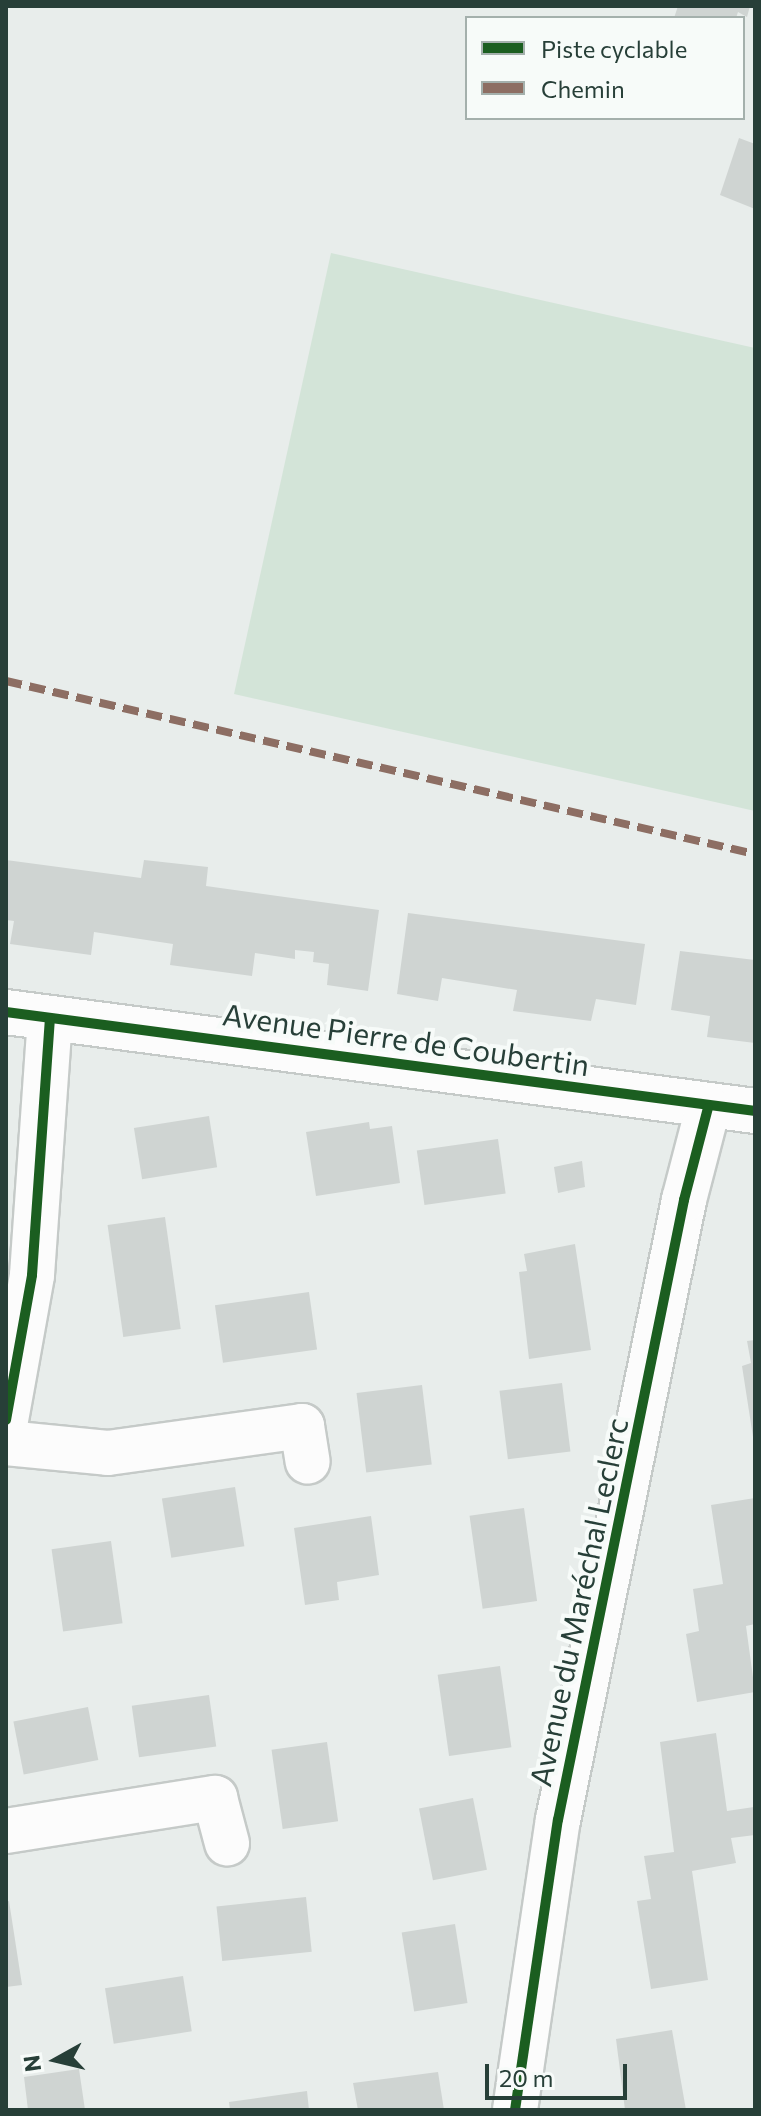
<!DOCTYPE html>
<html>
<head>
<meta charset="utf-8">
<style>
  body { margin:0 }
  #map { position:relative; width:761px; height:2116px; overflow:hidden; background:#e8edeb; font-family:Commissioner,sans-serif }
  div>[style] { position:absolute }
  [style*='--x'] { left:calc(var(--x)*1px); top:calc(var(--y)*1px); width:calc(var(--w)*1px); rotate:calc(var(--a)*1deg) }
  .green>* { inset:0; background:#d3e4d8 }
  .building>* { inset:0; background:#cfd4d2; transform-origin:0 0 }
  .roads { filter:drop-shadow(2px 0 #c5cac8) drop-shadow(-2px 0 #c5cac8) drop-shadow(0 2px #c5cac8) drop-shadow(0 -2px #c5cac8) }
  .minor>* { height:44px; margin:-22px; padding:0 22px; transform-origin:22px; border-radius:22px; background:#fcfcfc }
  .quiet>* { height:8px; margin-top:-4px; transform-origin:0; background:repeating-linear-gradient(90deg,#8d6e63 0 16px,transparent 0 24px) }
  .cycleway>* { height:10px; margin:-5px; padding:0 5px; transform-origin:5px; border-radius:5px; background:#1b5e20 }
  span { translate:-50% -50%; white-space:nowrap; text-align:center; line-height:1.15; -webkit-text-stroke:8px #f7fbf9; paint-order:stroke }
  .street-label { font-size:30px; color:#273f38 }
  .frame { position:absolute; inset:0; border:8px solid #273f38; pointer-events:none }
  .legend { position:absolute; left:465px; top:16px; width:280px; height:104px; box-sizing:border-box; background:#f7fbf9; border:2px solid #a4b0ac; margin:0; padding:10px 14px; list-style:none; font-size:24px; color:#273f38 }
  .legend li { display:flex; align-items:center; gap:16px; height:40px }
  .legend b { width:40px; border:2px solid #a4b0ac }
  .north { position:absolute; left:16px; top:2020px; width:80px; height:80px; -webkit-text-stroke:6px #f7fbf9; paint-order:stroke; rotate:262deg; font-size:22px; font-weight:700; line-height:32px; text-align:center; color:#273f38 }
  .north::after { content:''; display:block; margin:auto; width:28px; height:36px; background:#273f38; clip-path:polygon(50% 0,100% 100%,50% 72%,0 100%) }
  .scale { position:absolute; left:485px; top:2064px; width:142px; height:36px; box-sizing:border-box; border:4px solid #273f38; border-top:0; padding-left:10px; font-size:24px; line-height:28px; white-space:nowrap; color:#273f38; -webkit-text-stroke:6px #f7fbf9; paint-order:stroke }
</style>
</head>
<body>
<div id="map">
  <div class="green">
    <i style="clip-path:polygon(331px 253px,755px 348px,755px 811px,234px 694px)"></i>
  </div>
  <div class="building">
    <i style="clip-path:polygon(678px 6px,750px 6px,747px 17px,738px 12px,736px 18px,674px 18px)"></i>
    <i style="clip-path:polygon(739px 138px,755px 144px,755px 209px,720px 195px)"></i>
    <i style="clip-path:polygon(6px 860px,141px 878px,144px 860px,208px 867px,206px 886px,379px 910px,368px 991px,327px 985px,329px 964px,313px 962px,314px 952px,295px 950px,295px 959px,255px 953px,252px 976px,170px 965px,173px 944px,94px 932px,91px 955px,10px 944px,14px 921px,6px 920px)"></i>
    <i style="clip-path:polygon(408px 913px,645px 944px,636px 1005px,596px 999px,591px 1021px,513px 1011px,517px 990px,442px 978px,438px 1001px,397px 994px)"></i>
    <i style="clip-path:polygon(680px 951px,755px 960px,755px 1043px,707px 1037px,710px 1016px,671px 1010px)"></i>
    <i style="left:209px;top:1116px;width:52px;height:76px;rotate:81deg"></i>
    <i style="clip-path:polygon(369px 1122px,370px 1129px,392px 1126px,400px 1183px,316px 1196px,306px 1132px)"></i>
    <i style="left:498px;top:1139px;width:55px;height:82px;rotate:82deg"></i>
    <i style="clip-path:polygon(582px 1161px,585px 1187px,558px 1193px,554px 1167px)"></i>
    <i style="left:165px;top:1217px;width:113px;height:58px;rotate:82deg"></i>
    <i style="clip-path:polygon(575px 1244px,591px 1350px,529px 1359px,519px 1272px,527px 1271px,524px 1254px)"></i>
    <i style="left:309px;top:1292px;width:58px;height:95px;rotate:82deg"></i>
    <i style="clip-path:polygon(755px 1340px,755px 1437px,753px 1437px,742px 1366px,751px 1363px,747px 1341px)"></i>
    <i style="left:562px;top:1383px;width:69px;height:63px;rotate:83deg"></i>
    <i style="left:422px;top:1385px;width:80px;height:66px;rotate:83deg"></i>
    <i style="left:235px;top:1487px;width:60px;height:74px;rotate:81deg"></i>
    <i style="clip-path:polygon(755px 1498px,755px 1624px,746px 1626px,755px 1692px,697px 1702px,686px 1634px,699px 1631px,693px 1589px,723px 1584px,711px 1505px)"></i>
    <i style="left:524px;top:1508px;width:94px;height:55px;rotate:82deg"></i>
    <i style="clip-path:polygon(371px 1516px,379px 1575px,337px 1582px,339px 1600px,305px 1605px,294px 1528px)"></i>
    <i style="left:111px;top:1541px;width:83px;height:60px;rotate:82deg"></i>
    <i style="left:500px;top:1666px;width:82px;height:63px;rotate:82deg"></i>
    <i style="left:209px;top:1695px;width:52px;height:78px;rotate:82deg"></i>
    <i style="left:88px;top:1707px;width:54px;height:76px;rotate:79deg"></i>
    <i style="clip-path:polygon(716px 1733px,727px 1811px,754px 1807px,755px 1835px,731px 1838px,736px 1863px,692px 1871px,708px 1980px,651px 1989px,637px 1901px,651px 1899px,644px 1856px,674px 1852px,660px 1742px)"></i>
    <i style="left:327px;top:1742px;width:80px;height:56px;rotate:82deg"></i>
    <i style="left:473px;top:1798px;width:73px;height:55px;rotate:79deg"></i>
    <i style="left:306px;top:1897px;width:55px;height:90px;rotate:84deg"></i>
    <i style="clip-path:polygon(9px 1901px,22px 1985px,6px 1987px,6px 1902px)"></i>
    <i style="left:455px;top:1924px;width:80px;height:54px;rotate:81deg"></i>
    <i style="left:183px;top:1976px;width:56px;height:79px;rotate:81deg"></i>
    <i style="clip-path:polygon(672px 2030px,686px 2110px,625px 2110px,616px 2039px)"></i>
    <i style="clip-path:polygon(79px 2069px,85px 2110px,28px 2110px,24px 2077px)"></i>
    <i style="clip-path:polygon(438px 2072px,444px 2110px,358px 2110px,353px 2083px)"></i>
    <i style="clip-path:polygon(307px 2091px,309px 2110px,230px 2110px,229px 2102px)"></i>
  </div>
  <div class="roads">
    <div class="minor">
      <i style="--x:6;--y:1012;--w:756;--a:7.53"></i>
      <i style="--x:6;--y:1420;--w:147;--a:-79.8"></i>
      <i style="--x:32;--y:1275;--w:257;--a:-86"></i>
      <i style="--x:6;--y:1443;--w:102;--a:5.6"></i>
      <i style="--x:108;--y:1453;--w:196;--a:-7.9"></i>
      <i style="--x:302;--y:1426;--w:36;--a:81"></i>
      <i style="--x:6;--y:1831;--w:212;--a:-9"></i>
      <i style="--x:215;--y:1798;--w:47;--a:75.1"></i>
      <i style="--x:515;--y:2110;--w:293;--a:-81.6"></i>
      <i style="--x:558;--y:1820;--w:633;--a:-78.51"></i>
      <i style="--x:684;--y:1200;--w:95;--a:-75.4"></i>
    </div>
  </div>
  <div class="quiet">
    <i style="--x:6;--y:681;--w:769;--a:13.01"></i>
  </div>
  <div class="cycleway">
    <i style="--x:6;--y:1012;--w:756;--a:7.53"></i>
    <i style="--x:6;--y:1420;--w:147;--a:-79.8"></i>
    <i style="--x:32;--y:1275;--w:257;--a:-86"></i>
    <i style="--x:515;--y:2110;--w:293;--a:-81.6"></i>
    <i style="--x:558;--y:1820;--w:633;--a:-78.51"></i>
    <i style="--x:684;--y:1200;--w:95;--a:-75.4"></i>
  </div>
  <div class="street-label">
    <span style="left:406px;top:1039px;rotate:8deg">Avenue Pierre de Coubertin</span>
    <span style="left:578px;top:1602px;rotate:-78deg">Avenue du Maréchal Leclerc</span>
  </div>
  <div class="frame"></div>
  <ul class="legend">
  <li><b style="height:10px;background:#1b5e20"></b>Piste cyclable</li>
  <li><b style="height:10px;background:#8d6e63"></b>Chemin</li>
  </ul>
  <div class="north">N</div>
  <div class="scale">20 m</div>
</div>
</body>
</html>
